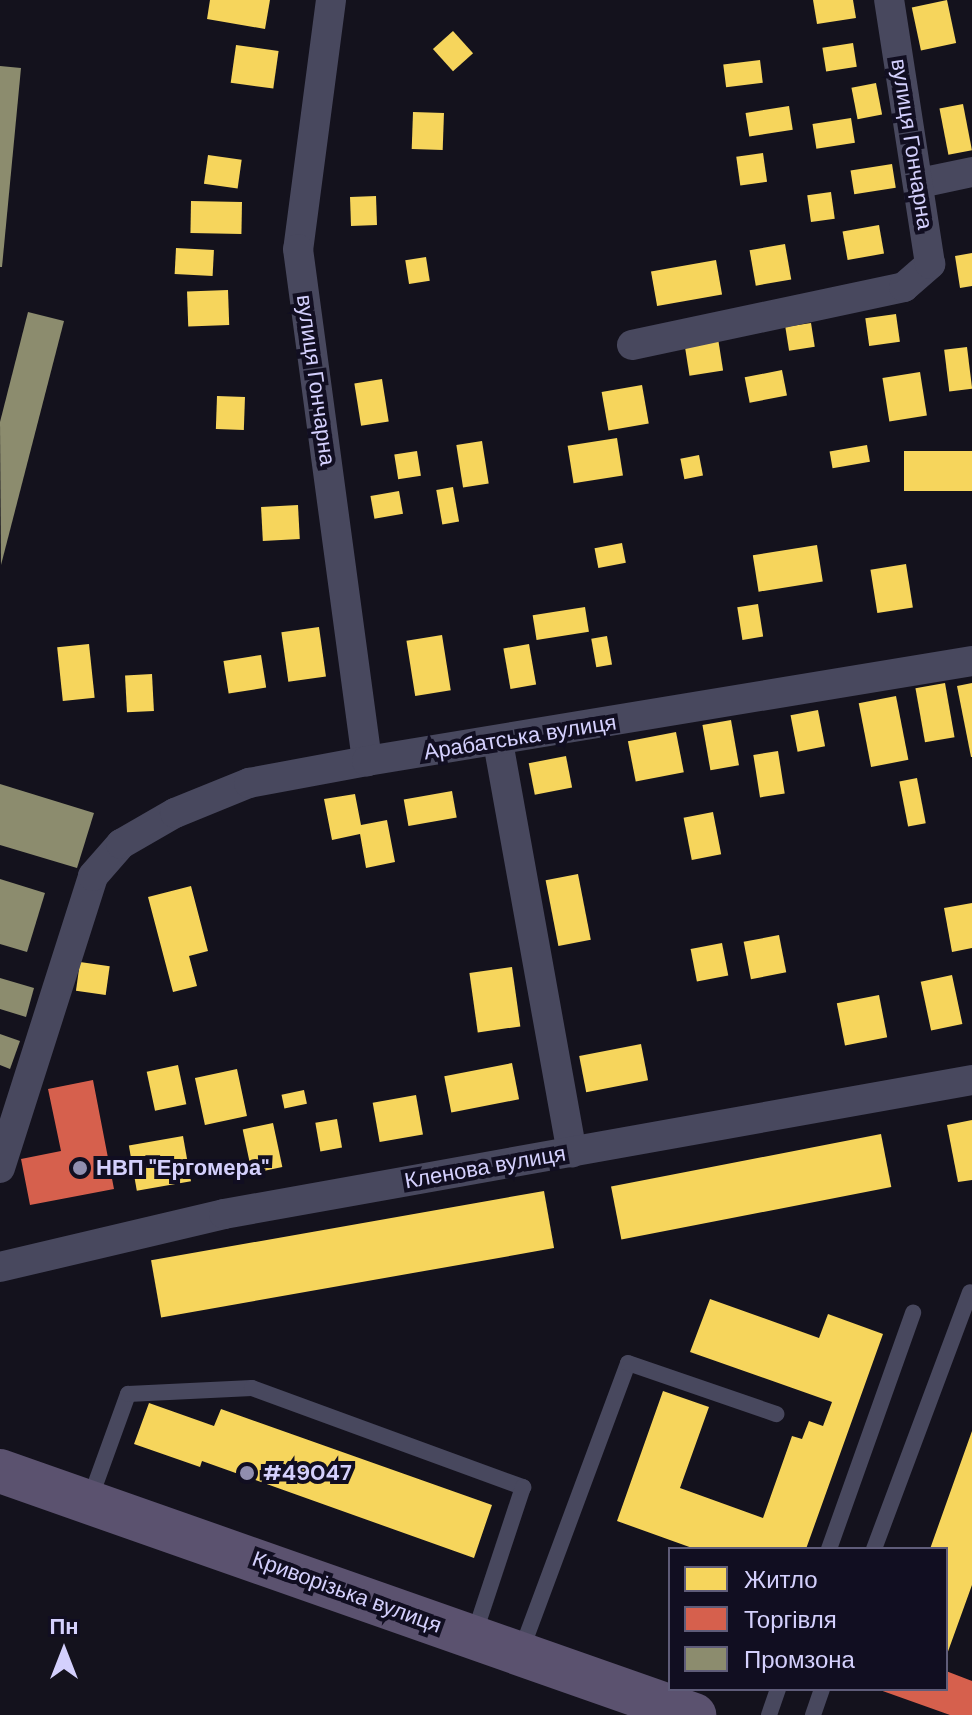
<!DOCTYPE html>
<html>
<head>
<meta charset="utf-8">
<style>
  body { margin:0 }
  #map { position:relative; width:972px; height:1715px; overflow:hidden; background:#14121d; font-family:"DM Sans",sans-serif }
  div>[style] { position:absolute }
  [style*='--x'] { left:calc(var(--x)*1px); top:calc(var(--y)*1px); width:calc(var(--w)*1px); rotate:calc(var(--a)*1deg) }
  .homes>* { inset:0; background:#f6d55c; transform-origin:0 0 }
  .shops>* { inset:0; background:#d6604d }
  .industry>* { inset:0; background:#8c8c6e }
  .service>* { height:16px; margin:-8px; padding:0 8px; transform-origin:8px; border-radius:8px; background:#48485e }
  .minor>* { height:30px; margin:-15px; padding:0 15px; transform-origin:15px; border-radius:15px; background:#48485e }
  .primary>* { height:44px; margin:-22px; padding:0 22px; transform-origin:22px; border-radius:22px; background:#5b526f }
  .dots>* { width:22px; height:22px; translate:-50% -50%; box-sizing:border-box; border:4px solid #110e21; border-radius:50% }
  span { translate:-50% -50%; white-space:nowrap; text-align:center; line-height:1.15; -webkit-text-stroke:8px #110e21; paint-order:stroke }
  .street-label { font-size:22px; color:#d4d0fd }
  .poi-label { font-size:22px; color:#d4d0fd; font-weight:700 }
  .left { translate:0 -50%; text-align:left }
  .legend { position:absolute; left:668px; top:1547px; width:280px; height:144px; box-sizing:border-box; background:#110e21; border:2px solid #5f5c79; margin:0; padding:10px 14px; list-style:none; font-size:24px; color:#d4d0fd }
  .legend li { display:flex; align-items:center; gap:16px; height:40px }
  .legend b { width:40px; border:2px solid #5f5c79 }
  .north { position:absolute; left:24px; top:1611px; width:80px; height:80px; -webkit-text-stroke:6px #110e21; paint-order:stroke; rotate:0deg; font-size:22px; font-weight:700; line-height:32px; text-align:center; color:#d4d0fd }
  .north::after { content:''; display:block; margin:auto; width:28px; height:36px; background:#d4d0fd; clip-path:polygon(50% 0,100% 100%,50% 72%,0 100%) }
</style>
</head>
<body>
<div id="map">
  <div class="homes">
    <i style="clip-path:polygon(210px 0,270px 0,265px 29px,207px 19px)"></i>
    <i style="clip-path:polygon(813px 0,853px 0,856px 18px,817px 24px)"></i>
    <i style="left:947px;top:0;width:44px;height:36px;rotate:78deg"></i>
    <i style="left:453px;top:31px;width:30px;height:27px;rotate:48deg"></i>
    <i style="left:853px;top:43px;width:24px;height:31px;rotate:81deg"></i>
    <i style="left:236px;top:45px;width:43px;height:38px;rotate:8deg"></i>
    <i style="left:760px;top:60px;width:23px;height:37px;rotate:83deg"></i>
    <i style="left:876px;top:83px;width:32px;height:25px;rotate:79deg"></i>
    <i style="left:963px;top:104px;width:47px;height:24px;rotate:79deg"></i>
    <i style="left:789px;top:106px;width:24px;height:44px;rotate:81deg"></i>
    <i style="left:413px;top:112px;width:31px;height:37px;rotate:2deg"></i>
    <i style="left:851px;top:118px;width:25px;height:39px;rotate:81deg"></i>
    <i style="left:763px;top:153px;width:29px;height:27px;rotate:82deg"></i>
    <i style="left:208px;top:155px;width:34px;height:29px;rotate:8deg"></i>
    <i style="left:892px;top:164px;width:24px;height:42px;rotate:81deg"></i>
    <i style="left:831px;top:192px;width:27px;height:24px;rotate:82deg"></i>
    <i style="left:376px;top:196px;width:29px;height:26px;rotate:88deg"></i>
    <i style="left:191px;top:201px;width:51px;height:32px;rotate:1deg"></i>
    <i style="left:879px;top:225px;width:29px;height:37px;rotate:80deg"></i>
    <i style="left:785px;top:244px;width:36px;height:36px;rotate:80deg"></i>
    <i style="left:176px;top:248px;width:38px;height:26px;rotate:3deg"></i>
    <i style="clip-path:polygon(972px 253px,972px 286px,960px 288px,955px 256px)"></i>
    <i style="left:426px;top:257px;width:24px;height:21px;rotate:81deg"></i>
    <i style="left:716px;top:260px;width:35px;height:66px;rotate:80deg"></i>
    <i style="left:228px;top:290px;width:35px;height:41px;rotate:88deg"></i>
    <i style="left:896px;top:314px;width:28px;height:31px;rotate:82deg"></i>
    <i style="left:811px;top:323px;width:24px;height:26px;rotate:81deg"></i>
    <i style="left:717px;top:332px;width:39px;height:34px;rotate:81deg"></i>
    <i style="left:967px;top:347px;width:42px;height:23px;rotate:83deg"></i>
    <i style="left:782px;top:370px;width:26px;height:38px;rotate:79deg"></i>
    <i style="left:920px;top:372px;width:44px;height:38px;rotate:81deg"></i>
    <i style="left:382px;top:379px;width:43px;height:28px;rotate:81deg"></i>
    <i style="left:642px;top:385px;width:39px;height:41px;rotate:80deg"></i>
    <i style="left:217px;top:396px;width:28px;height:33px;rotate:2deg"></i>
    <i style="left:617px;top:438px;width:38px;height:50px;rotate:81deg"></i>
    <i style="left:482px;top:441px;width:43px;height:26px;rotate:81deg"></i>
    <i style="left:867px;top:445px;width:17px;height:38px;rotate:80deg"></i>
    <i style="left:417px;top:451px;width:25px;height:23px;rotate:81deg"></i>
    <i style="left:972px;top:451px;width:40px;height:68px;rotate:90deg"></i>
    <i style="left:699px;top:455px;width:21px;height:19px;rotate:79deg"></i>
    <i style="left:453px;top:487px;width:35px;height:17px;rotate:80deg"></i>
    <i style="left:399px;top:491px;width:23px;height:29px;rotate:80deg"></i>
    <i style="left:298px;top:505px;width:34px;height:37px;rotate:87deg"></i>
    <i style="left:622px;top:543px;width:20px;height:28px;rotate:79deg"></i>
    <i style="left:817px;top:545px;width:37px;height:65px;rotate:81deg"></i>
    <i style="left:906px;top:564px;width:44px;height:36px;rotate:81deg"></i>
    <i style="left:758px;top:604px;width:33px;height:21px;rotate:81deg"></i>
    <i style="left:585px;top:607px;width:25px;height:53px;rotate:81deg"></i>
    <i style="left:319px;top:627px;width:50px;height:38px;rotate:82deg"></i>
    <i style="left:442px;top:635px;width:56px;height:36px;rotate:81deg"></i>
    <i style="left:607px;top:636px;width:29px;height:16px;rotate:80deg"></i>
    <i style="left:89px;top:644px;width:54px;height:32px;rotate:84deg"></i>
    <i style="left:529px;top:644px;width:41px;height:26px;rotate:80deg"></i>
    <i style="left:261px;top:655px;width:33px;height:38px;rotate:81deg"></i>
    <i style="left:152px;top:674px;width:37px;height:27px;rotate:87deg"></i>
    <i style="left:945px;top:683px;width:55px;height:30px;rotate:80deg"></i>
    <i style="clip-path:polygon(972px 683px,972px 757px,971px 757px,957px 686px)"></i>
    <i style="left:896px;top:696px;width:65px;height:38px;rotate:79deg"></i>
    <i style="left:818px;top:710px;width:37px;height:28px;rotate:79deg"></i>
    <i style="left:731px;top:720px;width:46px;height:29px;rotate:80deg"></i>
    <i style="left:676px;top:732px;width:41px;height:49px;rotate:79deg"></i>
    <i style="left:778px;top:751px;width:43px;height:25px;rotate:81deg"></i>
    <i style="left:566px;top:756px;width:32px;height:38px;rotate:79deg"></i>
    <i style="left:917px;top:778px;width:46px;height:18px;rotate:79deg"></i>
    <i style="left:452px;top:791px;width:27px;height:49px;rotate:80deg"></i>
    <i style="clip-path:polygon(355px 794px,361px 825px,387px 820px,395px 862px,366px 868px,360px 834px,332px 840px,324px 799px)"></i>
    <i style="left:713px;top:812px;width:43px;height:30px;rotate:79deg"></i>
    <i style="left:578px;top:874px;width:67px;height:33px;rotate:79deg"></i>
    <i style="clip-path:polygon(191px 886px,208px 951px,189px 956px,197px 986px,173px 992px,148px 897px)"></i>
    <i style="clip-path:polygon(972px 903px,972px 948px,952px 952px,944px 908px)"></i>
    <i style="left:779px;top:935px;width:38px;height:36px;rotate:79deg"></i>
    <i style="left:722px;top:943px;width:33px;height:32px;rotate:79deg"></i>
    <i style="left:80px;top:962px;width:30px;height:29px;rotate:8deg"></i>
    <i style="left:512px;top:967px;width:60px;height:43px;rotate:82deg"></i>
    <i style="left:952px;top:975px;width:50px;height:32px;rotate:78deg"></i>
    <i style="left:879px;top:995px;width:43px;height:43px;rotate:79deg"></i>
    <i style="left:641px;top:1044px;width:37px;height:63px;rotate:79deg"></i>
    <i style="left:512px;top:1063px;width:37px;height:69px;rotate:79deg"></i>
    <i style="left:178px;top:1065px;width:40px;height:32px;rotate:78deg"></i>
    <i style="left:237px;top:1069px;width:48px;height:43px;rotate:78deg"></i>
    <i style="left:304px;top:1090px;width:14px;height:23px;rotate:78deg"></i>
    <i style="left:416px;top:1095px;width:40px;height:44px;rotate:80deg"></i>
    <i style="left:337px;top:1119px;width:29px;height:22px;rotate:80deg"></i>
    <i style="clip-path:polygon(972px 1120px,972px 1180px,958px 1182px,947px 1125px)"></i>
    <i style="left:273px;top:1123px;width:45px;height:31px;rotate:78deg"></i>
    <i style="left:881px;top:1134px;width:54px;height:275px;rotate:79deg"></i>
    <i style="left:183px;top:1136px;width:46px;height:55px;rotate:80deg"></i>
    <i style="left:544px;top:1191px;width:58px;height:399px;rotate:80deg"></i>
    <i style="clip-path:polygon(710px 1299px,819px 1338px,828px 1314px,883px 1334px,806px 1549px,695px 1549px,617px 1521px,663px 1391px,709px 1407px,680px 1488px,763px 1518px,792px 1436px,802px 1439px,809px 1421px,823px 1426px,832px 1402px,690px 1352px)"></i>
    <i style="clip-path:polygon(149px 1403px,214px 1426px,221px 1409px,492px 1505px,474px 1558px,202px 1461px,200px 1467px,134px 1444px)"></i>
    <i style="clip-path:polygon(972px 1431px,972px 1585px,946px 1657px,946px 1549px,930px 1549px)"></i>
  </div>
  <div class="shops">
    <i style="clip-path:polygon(93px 1080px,114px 1189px,30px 1205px,21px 1159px,61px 1151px,48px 1089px)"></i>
    <i style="clip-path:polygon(946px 1671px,972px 1681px,972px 1715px,950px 1715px,877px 1689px,946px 1689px)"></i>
  </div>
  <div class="industry">
    <i style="clip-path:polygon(0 66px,21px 68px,2px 267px,0 267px)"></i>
    <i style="clip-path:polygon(28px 312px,64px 321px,1px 565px,0 422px)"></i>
    <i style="clip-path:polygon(0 784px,94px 813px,77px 868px,0 845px)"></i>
    <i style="clip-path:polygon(0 879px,45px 893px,27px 952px,0 944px)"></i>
    <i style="clip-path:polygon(0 978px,34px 988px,26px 1017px,0 1009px)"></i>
    <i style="clip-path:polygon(0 1034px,20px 1041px,10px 1069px,0 1065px)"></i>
  </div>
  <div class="service">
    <i style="--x:90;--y:1499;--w:112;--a:-70.1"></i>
    <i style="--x:128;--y:1394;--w:124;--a:-2.8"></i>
    <i style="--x:252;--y:1388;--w:289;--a:20.1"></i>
    <i style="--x:523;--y:1487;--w:156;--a:108.3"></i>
    <i style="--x:829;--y:1549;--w:251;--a:-70.4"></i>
    <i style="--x:874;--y:1549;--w:274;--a:-69.5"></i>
    <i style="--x:521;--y:1651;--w:307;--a:-69.6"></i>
    <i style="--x:628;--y:1363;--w:157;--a:19"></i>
    <i style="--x:769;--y:1715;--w:28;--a:-71"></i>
    <i style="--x:813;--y:1715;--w:28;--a:-71"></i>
  </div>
  <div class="minor">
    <i style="--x:331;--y:0;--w:251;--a:97.5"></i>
    <i style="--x:298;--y:249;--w:517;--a:82.32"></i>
    <i style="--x:920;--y:183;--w:53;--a:-11.9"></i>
    <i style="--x:632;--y:345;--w:278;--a:-12"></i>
    <i style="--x:904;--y:287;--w:35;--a:-41"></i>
    <i style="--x:930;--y:264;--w:267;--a:-98.8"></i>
    <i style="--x:498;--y:742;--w:417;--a:79.8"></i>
    <i style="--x:0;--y:1168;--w:306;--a:-72.3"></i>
    <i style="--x:93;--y:876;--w:43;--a:-48.8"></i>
    <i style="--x:121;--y:844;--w:62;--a:-29.9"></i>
    <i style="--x:175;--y:813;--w:80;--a:-22.1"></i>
    <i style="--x:249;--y:783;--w:120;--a:-10.6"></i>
    <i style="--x:367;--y:761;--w:613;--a:-9.39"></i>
    <i style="--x:0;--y:1267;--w:230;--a:-13.3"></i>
    <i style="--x:224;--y:1214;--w:760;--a:-10.16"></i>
  </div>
  <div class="primary">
    <i style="--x:0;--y:1471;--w:736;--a:19.37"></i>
  </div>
  <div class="dots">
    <i style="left:80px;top:1168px;background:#918eaf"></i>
    <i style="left:247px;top:1473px;background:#918eaf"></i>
  </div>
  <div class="street-label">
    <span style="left:912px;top:144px;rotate:81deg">вулиця Гончарна</span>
    <span style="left:316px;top:380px;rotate:82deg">вулиця Гончарна</span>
    <span style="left:520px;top:737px;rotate:-9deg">Арабатська вулиця</span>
    <span style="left:485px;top:1167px;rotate:-10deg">Кленова вулиця</span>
    <span style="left:347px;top:1592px;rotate:20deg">Криворізька вулиця</span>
  </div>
  <div class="poi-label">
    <span class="left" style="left:96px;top:1168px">НВП "Ергомера"</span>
    <span class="left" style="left:263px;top:1473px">#49047</span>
  </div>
  <ul class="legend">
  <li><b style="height:22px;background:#f6d55c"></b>Житло</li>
  <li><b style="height:22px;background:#d6604d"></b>Торгівля</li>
  <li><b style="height:22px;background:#8c8c6e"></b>Промзона</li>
  </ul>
  <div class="north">Пн</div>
</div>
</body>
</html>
